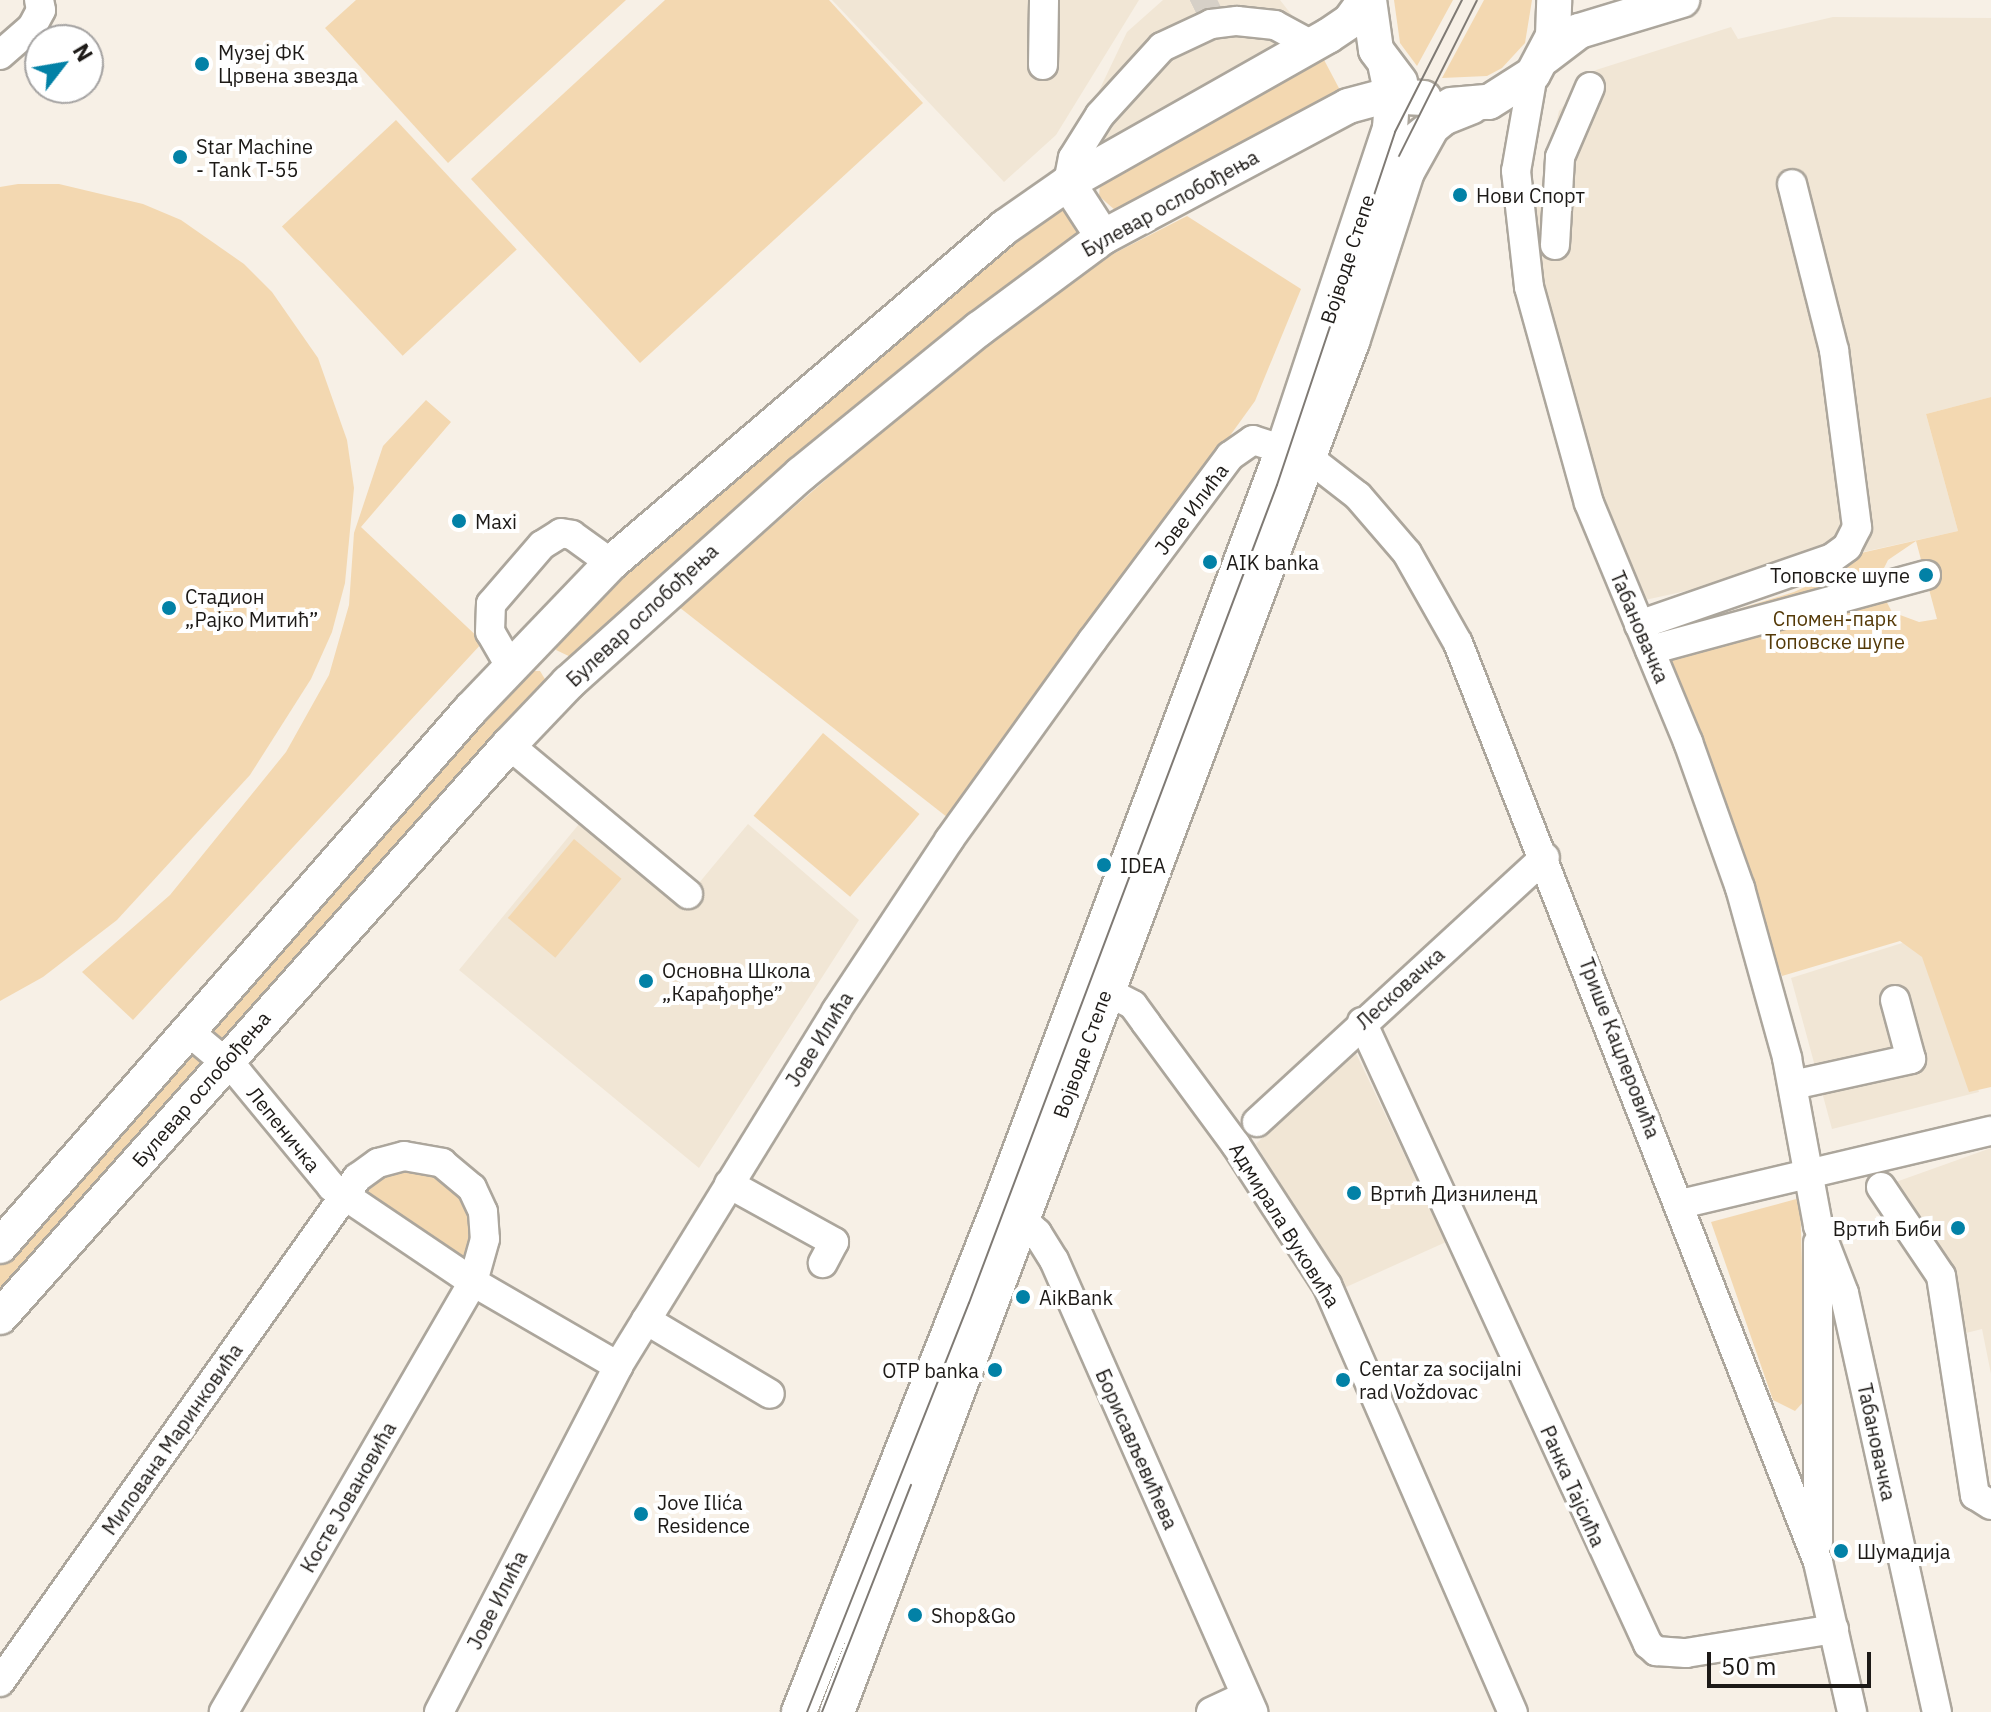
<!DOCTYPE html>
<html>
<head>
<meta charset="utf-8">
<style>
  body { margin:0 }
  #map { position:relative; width:1991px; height:1712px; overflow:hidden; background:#f7f0e6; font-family:"IBM Plex Sans",sans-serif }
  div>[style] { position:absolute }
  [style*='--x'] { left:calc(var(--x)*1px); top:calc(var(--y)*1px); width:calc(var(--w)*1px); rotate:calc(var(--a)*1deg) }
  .built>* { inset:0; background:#f1e6d5 }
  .green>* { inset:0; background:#f3d8b1; transform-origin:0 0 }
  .minor-tunnel>* { height:28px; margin-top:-14px; transform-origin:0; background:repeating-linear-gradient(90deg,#d6d0c7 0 28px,transparent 0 42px) }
  .roads { filter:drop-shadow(2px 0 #aca69c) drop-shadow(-2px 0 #aca69c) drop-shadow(0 2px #aca69c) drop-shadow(0 -2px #aca69c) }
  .minor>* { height:28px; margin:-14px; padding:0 14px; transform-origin:14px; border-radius:14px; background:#fff }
  .major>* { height:34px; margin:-17px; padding:0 17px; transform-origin:17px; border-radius:17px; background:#fff }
  .tram>* { height:2px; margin:-1px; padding:0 1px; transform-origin:1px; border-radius:1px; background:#7f7a74 }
  .dots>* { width:22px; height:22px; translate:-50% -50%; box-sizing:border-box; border:4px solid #fff; border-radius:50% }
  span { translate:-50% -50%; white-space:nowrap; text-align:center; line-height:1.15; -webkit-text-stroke:8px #fff; paint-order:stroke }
  .poi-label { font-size:20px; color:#1d1a17 }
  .left { translate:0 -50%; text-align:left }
  .right { translate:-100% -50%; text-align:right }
  .street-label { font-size:20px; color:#1d1a17 }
  .park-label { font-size:20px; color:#553a08 }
  .north { position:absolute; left:24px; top:24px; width:80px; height:80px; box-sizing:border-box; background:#fff; border:2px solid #a5a3a2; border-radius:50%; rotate:59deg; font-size:22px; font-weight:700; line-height:32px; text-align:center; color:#1d1a17 }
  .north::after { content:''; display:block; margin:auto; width:28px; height:36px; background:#0281a6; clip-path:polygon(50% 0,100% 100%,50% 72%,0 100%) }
  .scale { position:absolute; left:1707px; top:1652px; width:164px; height:36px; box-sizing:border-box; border:4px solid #1d1a17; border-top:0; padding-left:10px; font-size:24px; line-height:28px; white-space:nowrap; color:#1d1a17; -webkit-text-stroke:6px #fff; paint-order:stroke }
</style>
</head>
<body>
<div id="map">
  <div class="built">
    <i style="clip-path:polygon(832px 0,1139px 0,1056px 135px,1004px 182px)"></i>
    <i style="clip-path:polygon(1163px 0,1280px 0,1305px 32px,1065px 162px,1127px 32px)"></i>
    <i style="clip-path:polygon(1833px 17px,1991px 18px,1991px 397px,1926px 414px,1958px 531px,1645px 600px,1602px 501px,1557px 357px,1532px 226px,1559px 111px,1596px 70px,1731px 27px,1738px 39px)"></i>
    <i style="clip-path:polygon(593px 807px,694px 889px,748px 824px,859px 920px,699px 1168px,459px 970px)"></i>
    <i style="clip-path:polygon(1918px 938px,1935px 953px,1979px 1092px,1832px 1129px,1791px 978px)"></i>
    <i style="clip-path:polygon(1353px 1047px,1446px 1242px,1344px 1288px,1256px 1144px)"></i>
    <i style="clip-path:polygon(1991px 1148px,1991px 1374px,1982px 1329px,1966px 1333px,1956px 1273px,1893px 1183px)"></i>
  </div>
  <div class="green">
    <i style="clip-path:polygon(356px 0,626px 0,448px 163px,325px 28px)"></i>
    <i style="clip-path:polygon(665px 0,829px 0,923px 103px,640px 363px,471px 179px)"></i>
    <i style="clip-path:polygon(1394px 0,1453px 0,1417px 66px,1400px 43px)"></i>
    <i style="clip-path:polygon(1484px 0,1532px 0,1525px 43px,1502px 68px,1487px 76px,1442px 78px)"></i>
    <i style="clip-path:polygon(1322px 56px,1341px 92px,1127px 209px,1116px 211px,1099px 196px,1100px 184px)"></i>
    <i style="left:396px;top:120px;width:177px;height:156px;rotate:47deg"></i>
    <i style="clip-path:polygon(18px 184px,59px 184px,143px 204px,181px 220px,244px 264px,272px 292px,318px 358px,347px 440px,354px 488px,345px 583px,332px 632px,311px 679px,250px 775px,117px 920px,43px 977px,0 1001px,0 187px)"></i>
    <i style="clip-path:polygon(1062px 204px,1081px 231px,1076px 236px,575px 659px,556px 650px,561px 629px,916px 316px)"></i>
    <i style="clip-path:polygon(1187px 216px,1301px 289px,1255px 401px,952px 821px,679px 607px,905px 411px,1055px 293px,1113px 254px)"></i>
    <i style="clip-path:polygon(evenodd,1991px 397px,1991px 1087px,1969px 1092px,1922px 957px,1900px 941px,1782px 976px,1660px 633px,1794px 592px,1840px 571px,1861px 553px,1958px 531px,1926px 414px,1991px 397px,1916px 541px,1937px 619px,1919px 622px,1892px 612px,1883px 595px,1881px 574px,1888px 560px,1916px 541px)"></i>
    <i style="clip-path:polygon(426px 400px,451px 422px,361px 527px,483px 642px,133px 1020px,82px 972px,170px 895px,286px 752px,329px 675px,349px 605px,354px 533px,383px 446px)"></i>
    <i style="clip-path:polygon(524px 671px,540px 671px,548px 684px,226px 1041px,217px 1035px,212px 1028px)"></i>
    <i style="left:823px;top:733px;width:126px;height:108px;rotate:40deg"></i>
    <i style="left:574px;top:839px;width:62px;height:103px;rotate:40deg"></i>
    <i style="clip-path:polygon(193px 1052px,204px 1064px,0 1305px,0 1265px,184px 1054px)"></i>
    <i style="clip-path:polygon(396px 1166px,450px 1176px,477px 1224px,466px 1267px,359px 1192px)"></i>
    <i style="clip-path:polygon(1800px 1198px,1806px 1399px,1795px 1411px,1773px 1400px,1711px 1222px)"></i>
  </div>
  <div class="minor-tunnel">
    <i style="--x:1195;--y:11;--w:25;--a:-26"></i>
  </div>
  <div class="roads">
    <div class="minor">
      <i style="--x:0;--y:55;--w:43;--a:-41.2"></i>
      <i style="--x:32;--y:27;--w:19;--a:-62"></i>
      <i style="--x:41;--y:10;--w:10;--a:-101"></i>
      <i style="--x:1043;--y:65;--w:65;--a:-89.1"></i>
      <i style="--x:1533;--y:74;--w:98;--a:99.9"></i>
      <i style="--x:1516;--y:171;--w:117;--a:83.6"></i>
      <i style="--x:1529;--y:287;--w:224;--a:74.5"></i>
      <i style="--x:1589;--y:503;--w:259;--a:67.5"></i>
      <i style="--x:1688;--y:742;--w:155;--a:70.4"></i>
      <i style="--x:1740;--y:888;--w:176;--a:74.5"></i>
      <i style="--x:1787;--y:1058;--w:171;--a:79.5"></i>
      <i style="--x:1818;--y:1226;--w:72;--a:68.8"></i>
      <i style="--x:1844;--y:1293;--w:429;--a:77.5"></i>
      <i style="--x:1068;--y:183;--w:25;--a:-79"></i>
      <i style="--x:1073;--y:158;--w:51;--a:-57.9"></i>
      <i style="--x:1100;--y:115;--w:92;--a:-47.6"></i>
      <i style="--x:1162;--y:47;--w:54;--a:-25.1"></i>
      <i style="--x:1211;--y:24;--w:26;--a:-7"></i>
      <i style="--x:1237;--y:21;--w:38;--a:6"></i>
      <i style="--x:1275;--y:25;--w:42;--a:28.4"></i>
      <i style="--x:1555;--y:245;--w:88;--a:-86.7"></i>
      <i style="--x:1560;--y:157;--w:76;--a:-66.8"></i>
      <i style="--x:1639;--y:625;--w:204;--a:-19.1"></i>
      <i style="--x:1832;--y:558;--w:19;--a:-36"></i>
      <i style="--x:1847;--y:547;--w:22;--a:-63"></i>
      <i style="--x:1857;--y:527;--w:178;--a:-97.4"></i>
      <i style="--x:1834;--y:350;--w:171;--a:-104.2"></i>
      <i style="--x:1650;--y:650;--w:286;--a:-15.2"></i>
      <i style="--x:510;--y:666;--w:39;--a:-120"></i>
      <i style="--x:490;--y:632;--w:28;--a:-88"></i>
      <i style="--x:491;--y:604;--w:78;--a:-49.2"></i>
      <i style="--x:542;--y:545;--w:22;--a:-32"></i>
      <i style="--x:561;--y:533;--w:11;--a:10"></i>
      <i style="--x:572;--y:535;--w:48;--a:35.7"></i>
      <i style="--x:509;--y:745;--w:233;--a:39.8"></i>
      <i style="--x:1106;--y:991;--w:30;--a:27"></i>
      <i style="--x:1133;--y:1005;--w:22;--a:54"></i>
      <i style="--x:1146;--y:1023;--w:152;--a:53.6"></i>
      <i style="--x:1236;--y:1145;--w:167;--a:57"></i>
      <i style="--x:1327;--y:1285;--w:466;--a:66.5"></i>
      <i style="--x:1362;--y:1022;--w:685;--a:65.31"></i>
      <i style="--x:1648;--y:1644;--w:11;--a:41"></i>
      <i style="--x:1656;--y:1651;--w:30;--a:4"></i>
      <i style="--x:1686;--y:1653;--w:150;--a:-9.2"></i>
      <i style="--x:188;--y:1031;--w:65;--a:40"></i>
      <i style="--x:238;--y:1073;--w:148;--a:50.5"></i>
      <i style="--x:332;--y:1187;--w:170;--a:34"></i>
      <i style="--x:473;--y:1282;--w:168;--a:30.1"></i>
      <i style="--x:1793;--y:1085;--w:121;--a:-12.4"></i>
      <i style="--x:1911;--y:1059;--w:61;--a:-105.2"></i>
      <i style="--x:1257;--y:1122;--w:391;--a:-42.6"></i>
      <i style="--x:729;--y:1184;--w:120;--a:28.9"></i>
      <i style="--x:834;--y:1242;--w:24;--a:118"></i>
      <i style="--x:1881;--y:1187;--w:107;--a:56"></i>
      <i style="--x:1941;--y:1276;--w:222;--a:81.2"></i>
      <i style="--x:1975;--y:1495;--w:19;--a:32"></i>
      <i style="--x:1681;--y:1204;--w:318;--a:-13.3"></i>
      <i style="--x:1008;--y:1206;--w:40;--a:43"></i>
      <i style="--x:1037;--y:1233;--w:32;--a:58"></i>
      <i style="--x:1054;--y:1260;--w:494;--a:66.2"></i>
      <i style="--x:646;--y:1320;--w:144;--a:30.8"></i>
      <i style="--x:1818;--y:1542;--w:299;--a:-90"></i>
      <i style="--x:0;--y:1682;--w:618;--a:-54.69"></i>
      <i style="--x:357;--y:1178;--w:26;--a:-36"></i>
      <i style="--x:378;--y:1163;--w:27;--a:-15"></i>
      <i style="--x:404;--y:1156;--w:39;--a:10"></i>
      <i style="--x:442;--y:1163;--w:39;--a:40"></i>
      <i style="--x:472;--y:1188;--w:26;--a:65"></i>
      <i style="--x:483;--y:1212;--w:27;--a:86"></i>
      <i style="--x:485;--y:1239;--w:45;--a:105.6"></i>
      <i style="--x:473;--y:1282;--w:497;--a:120.1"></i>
      <i style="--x:439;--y:1712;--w:390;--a:-62.6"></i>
      <i style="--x:618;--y:1366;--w:417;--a:-58.4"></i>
      <i style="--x:836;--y:1011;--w:205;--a:-56.5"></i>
      <i style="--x:949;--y:840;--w:245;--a:-54.3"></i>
      <i style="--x:1092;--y:641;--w:231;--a:-53.3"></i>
      <i style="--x:1230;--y:456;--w:28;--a:-35"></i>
      <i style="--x:1253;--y:440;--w:59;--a:17.8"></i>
      <i style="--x:1309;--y:458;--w:62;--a:37.8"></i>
      <i style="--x:1358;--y:496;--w:75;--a:49.3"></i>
      <i style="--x:1407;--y:553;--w:103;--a:60.5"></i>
      <i style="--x:1458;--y:643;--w:987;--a:68.61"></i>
      <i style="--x:1818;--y:1562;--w:154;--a:77.2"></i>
      <i style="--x:1211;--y:1712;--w:38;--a:-25"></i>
    </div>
    <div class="major">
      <i style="--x:1369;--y:0;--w:50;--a:82"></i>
      <i style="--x:1376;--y:50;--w:40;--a:53"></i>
      <i style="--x:1545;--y:57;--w:43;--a:-37.4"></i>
      <i style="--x:1579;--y:31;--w:108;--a:-16.8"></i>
      <i style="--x:1451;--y:105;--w:38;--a:-5"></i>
      <i style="--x:1489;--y:102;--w:52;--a:-32.5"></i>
      <i style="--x:1533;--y:74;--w:43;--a:-62.2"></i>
      <i style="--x:1553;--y:36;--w:36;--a:-88"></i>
      <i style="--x:1415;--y:141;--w:36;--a:-39"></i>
      <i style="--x:1443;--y:118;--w:31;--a:-22"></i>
      <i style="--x:1068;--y:183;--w:64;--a:57.1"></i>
      <i style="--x:0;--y:1246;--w:714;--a:-48.75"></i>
      <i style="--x:471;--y:709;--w:202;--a:-46.2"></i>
      <i style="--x:611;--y:563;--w:518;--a:-40.46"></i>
      <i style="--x:1005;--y:227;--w:77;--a:-34.9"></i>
      <i style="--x:1068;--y:183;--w:299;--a:-29.5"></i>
      <i style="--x:1328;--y:36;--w:27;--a:-34"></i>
      <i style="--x:1350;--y:21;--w:26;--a:-54"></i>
      <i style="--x:0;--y:1317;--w:766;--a:-48.34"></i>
      <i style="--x:509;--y:745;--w:86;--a:-46.4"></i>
      <i style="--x:568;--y:683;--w:313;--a:-41.9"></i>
      <i style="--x:801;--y:474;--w:230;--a:-39.2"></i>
      <i style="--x:979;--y:329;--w:154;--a:-36.6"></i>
      <i style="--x:1103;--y:237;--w:278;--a:-28.1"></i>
      <i style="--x:1348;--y:106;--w:39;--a:-15"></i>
      <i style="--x:1386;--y:96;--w:38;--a:3"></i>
      <i style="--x:799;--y:1712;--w:549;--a:-68.43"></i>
      <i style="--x:1001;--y:1201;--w:805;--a:-69.43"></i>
      <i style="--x:1284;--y:447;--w:336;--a:-71.6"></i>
      <i style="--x:1390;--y:128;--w:32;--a:-86"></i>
      <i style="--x:1392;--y:96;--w:30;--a:-102"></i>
      <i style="--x:837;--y:1712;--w:1464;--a:-69.4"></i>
      <i style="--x:1352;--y:342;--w:179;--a:-72.1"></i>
      <i style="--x:1407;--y:172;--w:51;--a:-60.9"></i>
    </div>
  </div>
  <div class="tram">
    <i style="--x:1399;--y:156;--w:174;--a:-63.4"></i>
    <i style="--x:807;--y:1712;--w:440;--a:-68.4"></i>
    <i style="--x:969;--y:1303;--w:874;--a:-69.37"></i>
    <i style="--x:1277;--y:485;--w:372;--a:-71.5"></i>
    <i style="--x:1395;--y:132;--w:148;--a:-63.1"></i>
    <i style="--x:822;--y:1712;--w:244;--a:-68.6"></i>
  </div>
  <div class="dots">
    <i style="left:202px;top:64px;background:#0281a6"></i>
    <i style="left:180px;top:157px;background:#0281a6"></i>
    <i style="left:1460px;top:195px;background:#0281a6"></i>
    <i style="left:459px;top:521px;background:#0281a6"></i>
    <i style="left:1210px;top:562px;background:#0281a6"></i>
    <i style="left:1926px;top:575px;background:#0281a6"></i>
    <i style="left:169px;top:608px;background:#0281a6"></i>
    <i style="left:1104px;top:865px;background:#0281a6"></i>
    <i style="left:646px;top:981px;background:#0281a6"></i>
    <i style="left:1354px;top:1193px;background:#0281a6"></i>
    <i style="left:1958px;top:1228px;background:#0281a6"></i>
    <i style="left:1023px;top:1297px;background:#0281a6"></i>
    <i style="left:995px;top:1370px;background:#0281a6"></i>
    <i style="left:1343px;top:1380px;background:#0281a6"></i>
    <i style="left:641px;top:1514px;background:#0281a6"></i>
    <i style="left:1841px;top:1551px;background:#0281a6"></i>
    <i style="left:915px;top:1615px;background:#0281a6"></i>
  </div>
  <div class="poi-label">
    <span class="left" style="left:218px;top:64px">Музеј ФК<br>Црвена звезда</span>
    <span class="left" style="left:196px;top:158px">Star Machine<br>- Tank T-55</span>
    <span class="left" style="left:1476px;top:195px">Нови Спорт</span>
    <span class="left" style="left:475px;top:521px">Maxi</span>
    <span class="left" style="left:1226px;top:562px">AIK banka</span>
    <span class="right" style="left:1910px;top:575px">Топовске шупе</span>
    <span class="left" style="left:185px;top:608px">Стадион<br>„Рајко Митић”</span>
    <span class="left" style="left:1120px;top:865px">IDEA</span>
    <span class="left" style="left:662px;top:982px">Основна Школа<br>„Карађорђе”</span>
    <span class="left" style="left:1370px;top:1193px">Вртић Дизниленд</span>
    <span class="right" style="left:1942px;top:1228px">Вртић Биби</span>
    <span class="left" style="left:1039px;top:1297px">AikBank</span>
    <span class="left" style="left:1359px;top:1380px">Centar za socijalni<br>rad Voždovac</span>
    <span class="right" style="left:979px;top:1370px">OTP banka</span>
    <span class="left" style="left:657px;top:1514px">Jove Ilića<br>Residence</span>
    <span class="left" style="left:1857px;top:1551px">Шумадија</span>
    <span class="left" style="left:931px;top:1615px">Shop&amp;Go</span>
  </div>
  <div class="street-label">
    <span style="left:1170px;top:203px;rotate:-29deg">Булевар ослобођења</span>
    <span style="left:1347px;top:259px;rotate:-72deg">Војводе Степе</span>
    <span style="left:1191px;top:509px;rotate:-53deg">Јове Илића</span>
    <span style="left:642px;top:615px;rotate:-43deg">Булевар ослобођења</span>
    <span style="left:1640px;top:627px;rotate:67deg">Табановачка</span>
    <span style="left:1400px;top:988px;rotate:-42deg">Лесковачка</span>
    <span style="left:819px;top:1039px;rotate:-58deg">Јове Илића</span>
    <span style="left:1620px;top:1048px;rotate:69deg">Трише Кацлеровића</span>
    <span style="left:1082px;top:1054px;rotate:-70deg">Војводе Степе</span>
    <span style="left:201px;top:1089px;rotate:-49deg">Булевар ослобођења</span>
    <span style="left:284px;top:1129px;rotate:51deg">Лепеничка</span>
    <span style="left:1285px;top:1225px;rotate:58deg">Адмирала Вуковића</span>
    <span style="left:172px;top:1439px;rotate:-55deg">Милована Маринковића</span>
    <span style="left:1877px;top:1442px;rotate:78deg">Табановачка</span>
    <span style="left:1137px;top:1449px;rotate:66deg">Борисављевићева</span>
    <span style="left:1573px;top:1486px;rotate:66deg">Ранка Тајсића</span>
    <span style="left:348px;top:1497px;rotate:-60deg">Косте Јовановића</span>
    <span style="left:497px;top:1600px;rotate:-63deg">Јове Илића</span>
  </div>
  <div class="park-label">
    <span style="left:1835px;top:630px">Спомен-парк<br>Топовске шупе</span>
  </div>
  <div class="north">N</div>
  <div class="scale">50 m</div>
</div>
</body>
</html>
